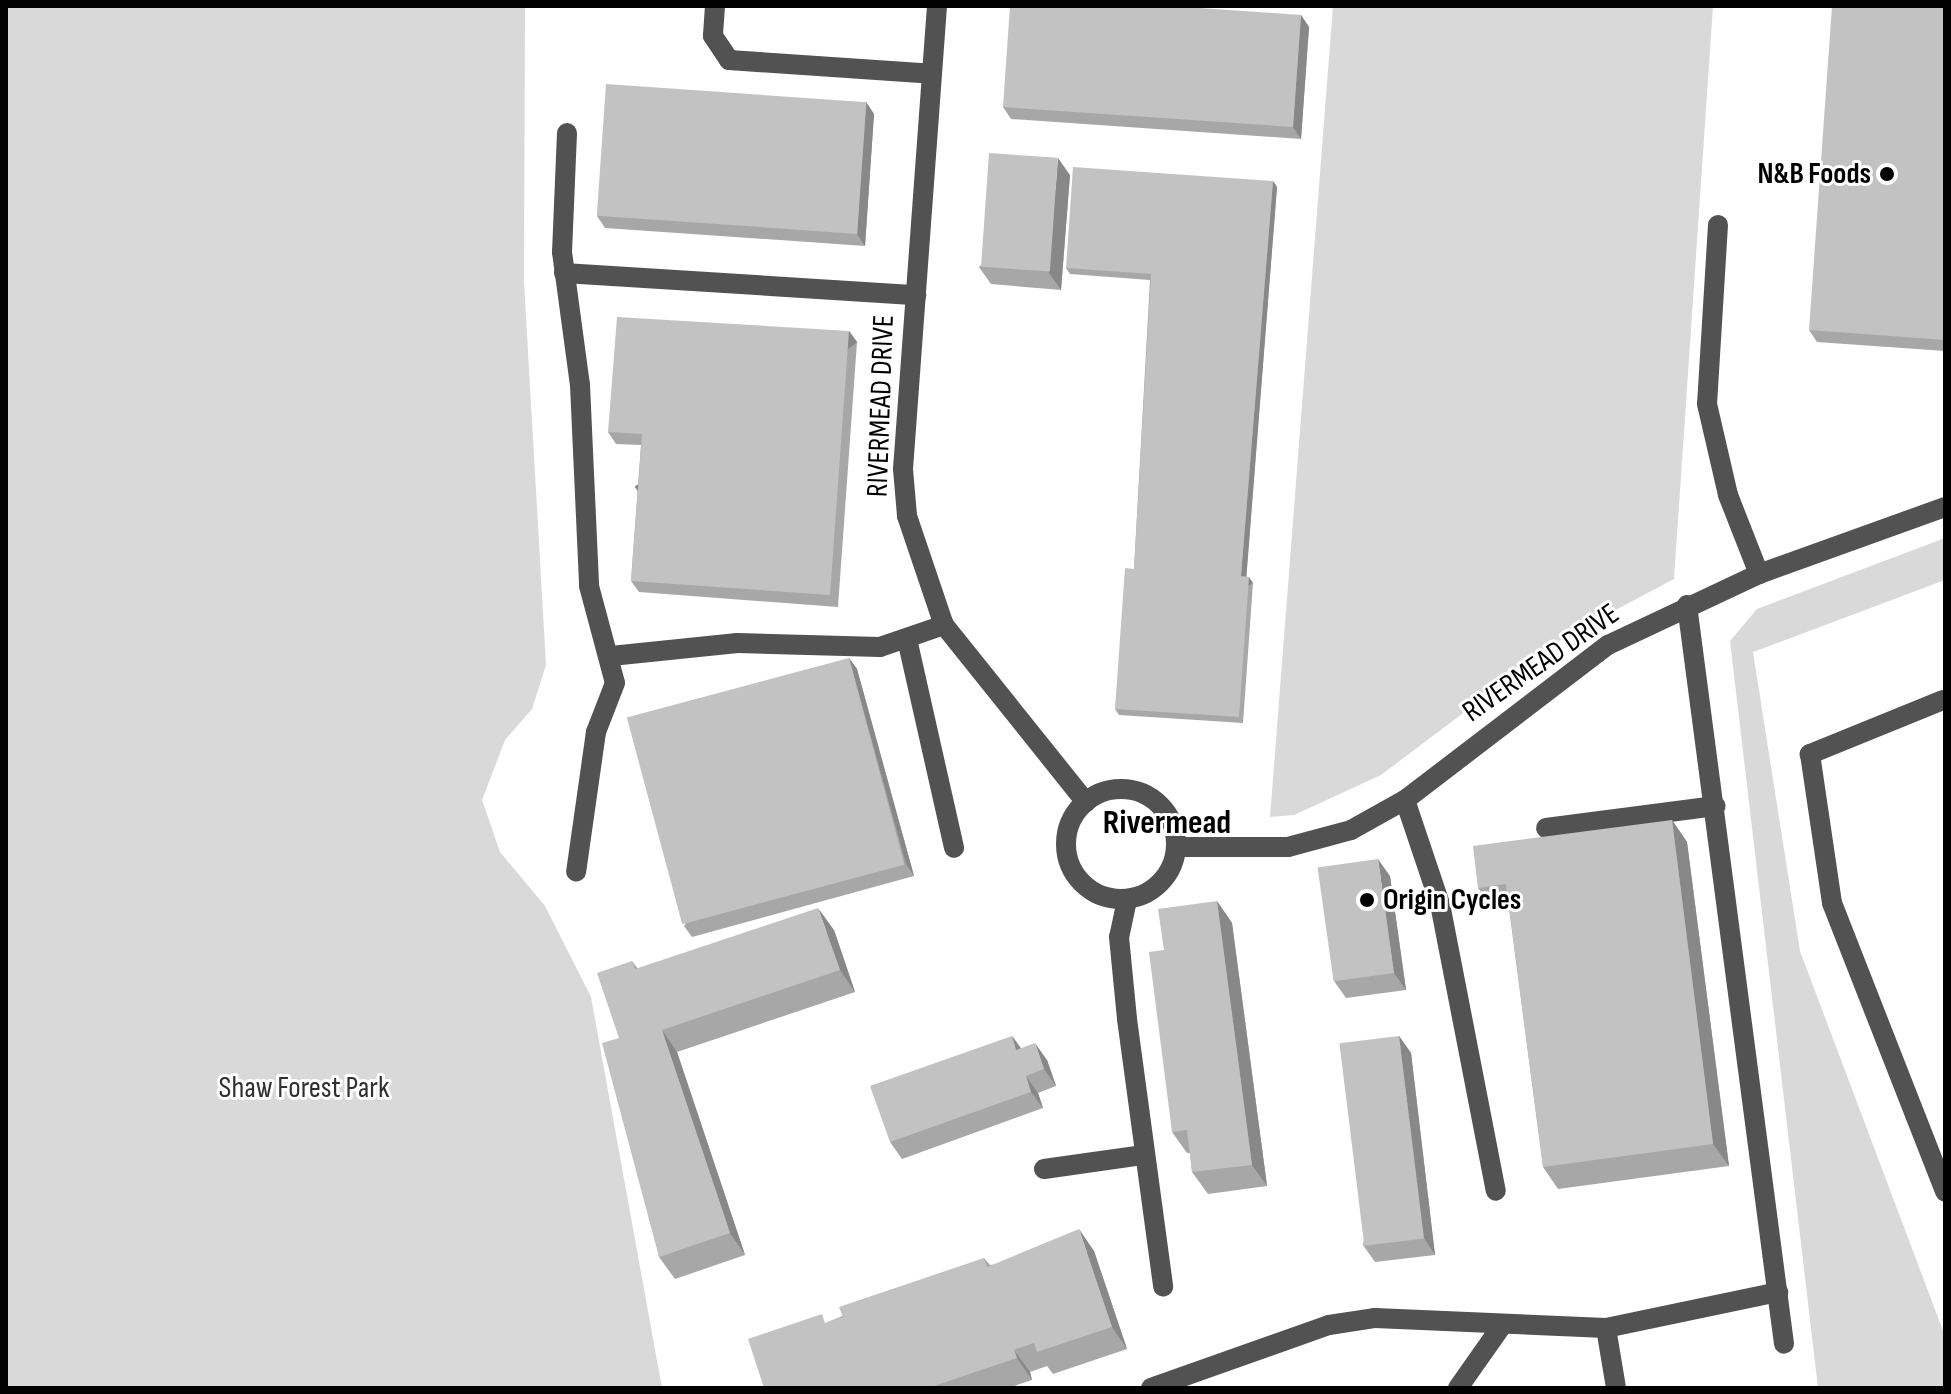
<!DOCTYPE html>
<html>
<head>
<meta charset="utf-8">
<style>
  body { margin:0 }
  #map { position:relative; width:1951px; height:1394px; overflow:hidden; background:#fff; font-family:"Sofia Sans Condensed",sans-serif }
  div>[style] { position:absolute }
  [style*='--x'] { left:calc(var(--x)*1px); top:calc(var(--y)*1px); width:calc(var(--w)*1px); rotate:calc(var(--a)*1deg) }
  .green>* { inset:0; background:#d9d9d9 }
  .minor>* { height:20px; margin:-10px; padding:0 10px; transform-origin:10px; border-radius:10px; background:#525252 }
  .minor>.ring { margin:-10px; padding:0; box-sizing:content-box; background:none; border:20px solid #525252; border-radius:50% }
  .wall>* { inset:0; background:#a7a7a7 }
  .shaded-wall>* { inset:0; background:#888; transform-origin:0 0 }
  .building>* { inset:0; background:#c2c2c2; transform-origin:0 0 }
  .dots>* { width:22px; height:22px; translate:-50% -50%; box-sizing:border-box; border:4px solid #fff; border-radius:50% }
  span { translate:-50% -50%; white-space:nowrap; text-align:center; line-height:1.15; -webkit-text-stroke:6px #fff; paint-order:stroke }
  .poi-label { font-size:30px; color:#000; font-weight:700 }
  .right { translate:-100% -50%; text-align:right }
  .left { translate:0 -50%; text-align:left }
  .street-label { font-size:30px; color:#000 }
  .park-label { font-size:30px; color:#303030 }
  .quarter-label { font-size:34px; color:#000; font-weight:700 }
  .frame { position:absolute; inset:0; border:8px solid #000; pointer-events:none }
</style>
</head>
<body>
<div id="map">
  <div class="green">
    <i style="clip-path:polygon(6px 6px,525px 6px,524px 282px,546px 665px,532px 709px,505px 740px,482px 800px,500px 852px,545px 906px,591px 997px,662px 1388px,6px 1388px)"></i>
    <i style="clip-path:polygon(1333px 6px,1713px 6px,1674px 579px,1563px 638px,1381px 775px,1294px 815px,1270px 817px)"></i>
    <i style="clip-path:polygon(1945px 538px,1945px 580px,1753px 652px,1800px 951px,1945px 1336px,1945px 1388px,1818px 1388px,1730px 641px,1757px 609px)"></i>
  </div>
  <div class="minor">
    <i style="--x:715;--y:6;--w:30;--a:94"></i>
    <i style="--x:713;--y:36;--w:29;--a:56"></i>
    <i style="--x:729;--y:60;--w:203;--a:3.9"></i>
    <i style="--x:937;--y:6;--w:464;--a:94.2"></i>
    <i style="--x:903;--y:469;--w:47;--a:85.1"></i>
    <i style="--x:907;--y:516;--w:115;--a:71.3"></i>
    <i style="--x:944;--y:625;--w:227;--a:51.3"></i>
    <i style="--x:567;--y:133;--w:119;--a:92.4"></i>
    <i style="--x:562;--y:252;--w:134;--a:82.3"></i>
    <i style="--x:580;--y:385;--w:201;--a:87.4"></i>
    <i style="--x:589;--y:586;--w:100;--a:75"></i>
    <i style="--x:615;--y:683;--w:53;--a:111.2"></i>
    <i style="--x:596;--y:732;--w:141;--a:98.1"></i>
    <i style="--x:1718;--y:225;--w:179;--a:93.5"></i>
    <i style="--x:1707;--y:404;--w:93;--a:77"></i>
    <i style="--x:1728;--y:495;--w:85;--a:68.6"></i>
    <i style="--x:564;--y:273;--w:353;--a:3.6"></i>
    <i style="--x:1687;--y:605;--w:745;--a:82.52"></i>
    <i style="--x:907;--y:639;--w:214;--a:77.3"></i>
    <i style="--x:611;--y:656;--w:127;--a:-5.9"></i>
    <i style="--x:737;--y:643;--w:143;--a:1.6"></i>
    <i style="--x:880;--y:647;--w:68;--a:-19"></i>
    <i style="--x:1943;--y:700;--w:144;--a:157.9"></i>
    <i style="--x:1810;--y:754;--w:151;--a:81.6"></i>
    <i style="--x:1832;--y:903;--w:310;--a:68.6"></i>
    <i class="ring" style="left:1066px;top:789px;width:90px;height:90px"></i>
    <i style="--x:1405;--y:800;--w:110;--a:71.4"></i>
    <i style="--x:1440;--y:904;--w:292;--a:79"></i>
    <i style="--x:1546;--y:828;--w:171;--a:-7.4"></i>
    <i style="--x:1176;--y:847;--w:112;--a:0"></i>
    <i style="--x:1288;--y:847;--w:65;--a:-15.1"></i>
    <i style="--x:1351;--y:830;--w:62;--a:-29.1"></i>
    <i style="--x:1405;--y:800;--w:255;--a:-37.4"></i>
    <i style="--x:1608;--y:645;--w:167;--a:-25.2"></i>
    <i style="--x:1759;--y:574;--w:198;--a:-19.8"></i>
    <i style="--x:1127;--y:900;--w:38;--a:102"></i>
    <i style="--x:1119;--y:937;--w:82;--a:84.4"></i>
    <i style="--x:1127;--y:1019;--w:270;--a:82.3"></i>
    <i style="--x:1044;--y:1169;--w:99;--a:-8.1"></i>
    <i style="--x:1606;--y:1328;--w:61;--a:80.5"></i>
    <i style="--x:1151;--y:1388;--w:189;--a:-19.5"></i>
    <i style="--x:1329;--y:1325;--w:47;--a:-8.7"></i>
    <i style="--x:1375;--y:1318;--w:231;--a:2.5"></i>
    <i style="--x:1606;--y:1328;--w:176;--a:-11.8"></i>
    <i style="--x:1458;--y:1388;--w:78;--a:-54.9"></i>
  </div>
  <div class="wall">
    <i style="clip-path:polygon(1945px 6px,1945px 351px,1817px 342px,1809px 330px)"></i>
    <i style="clip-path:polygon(1301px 15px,1309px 27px,1301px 139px,1011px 119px,1003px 107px)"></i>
    <i style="clip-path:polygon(866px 102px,874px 114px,865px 246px,605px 228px,597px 216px)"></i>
    <i style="clip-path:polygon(1070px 175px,1061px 290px,991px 284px,979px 267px)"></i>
    <i style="clip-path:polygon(1273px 181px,1277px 187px,1246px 577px,1253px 583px,1243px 723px,1119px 715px,1115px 709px,1134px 569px,1150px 280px,1070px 274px,1066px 268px)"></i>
    <i style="clip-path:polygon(849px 331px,857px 342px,838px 607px,639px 592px,631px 581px,641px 445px,616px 444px,608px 432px)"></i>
    <i style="clip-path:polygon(849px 658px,857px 669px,914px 876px,692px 937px,684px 926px)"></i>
    <i style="clip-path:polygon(1672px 820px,1687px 842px,1729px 1166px,1558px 1189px,1543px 1167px,1509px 908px,1494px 910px,1478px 888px)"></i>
    <i style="clip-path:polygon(1390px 876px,1406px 990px,1346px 998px,1334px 981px)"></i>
    <i style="clip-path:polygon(1217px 901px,1232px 923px,1267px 1186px,1208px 1194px,1192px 1172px,1190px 1153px,1187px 1153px,1172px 1132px,1164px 950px)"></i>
    <i style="clip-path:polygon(834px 930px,855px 992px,677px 1052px,745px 1255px,675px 1279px,659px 1257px,619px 1038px,632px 961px,638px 969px)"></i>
    <i style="clip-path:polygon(1012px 1036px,1021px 1048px,1047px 1060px,1056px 1086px,1038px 1093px,1043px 1108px,902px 1159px,890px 1142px)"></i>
    <i style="clip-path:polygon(1399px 1036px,1411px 1053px,1435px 1255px,1375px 1262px,1363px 1245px)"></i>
    <i style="clip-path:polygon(1094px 1251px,1127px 1349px,1053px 1374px,1047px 1366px,1030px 1372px,1032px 1380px,1008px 1388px,764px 1388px,828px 1322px,984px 1258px,990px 1265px)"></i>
  </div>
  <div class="shaded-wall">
    <i style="clip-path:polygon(1301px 15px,1309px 27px,1301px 139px,1293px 127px)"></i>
    <i style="clip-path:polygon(866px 102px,874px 114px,865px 246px,857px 234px)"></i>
    <i style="clip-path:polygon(1058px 158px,1070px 175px,1061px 290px,1049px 273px)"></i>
    <i style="clip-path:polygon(1273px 181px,1277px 187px,1246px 582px,1241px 576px)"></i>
    <i style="left:849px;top:331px;width:14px;height:265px;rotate:54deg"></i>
    <i style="left:1249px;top:577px;width:7px;height:140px;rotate:56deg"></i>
    <i style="clip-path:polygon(849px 658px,857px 669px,914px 876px,906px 864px)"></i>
    <i style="clip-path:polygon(1672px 820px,1687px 842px,1729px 1166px,1713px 1144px)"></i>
    <i style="clip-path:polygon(1378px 859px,1390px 876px,1406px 990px,1394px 973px)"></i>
    <i style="clip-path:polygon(1217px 901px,1232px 923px,1267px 1186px,1252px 1165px)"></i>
    <i style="clip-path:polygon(818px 908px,834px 930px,855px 992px,840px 970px)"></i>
    <i style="clip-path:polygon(662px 1030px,677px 1052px,745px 1255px,730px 1233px)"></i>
    <i style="clip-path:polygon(1012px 1036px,1024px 1053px,1016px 1050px)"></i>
    <i style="clip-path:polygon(1399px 1036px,1411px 1053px,1435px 1255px,1424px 1238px)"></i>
    <i style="clip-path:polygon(1035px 1043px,1047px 1060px,1056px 1086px,1044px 1069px)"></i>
    <i style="clip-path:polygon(1026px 1076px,1038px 1093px,1043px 1108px,1031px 1092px)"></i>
    <i style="clip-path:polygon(1079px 1229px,1094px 1251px,1127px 1349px,1112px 1327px)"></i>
    <i style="clip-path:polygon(1014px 1350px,1030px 1372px,1032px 1380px,1017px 1358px)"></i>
  </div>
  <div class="building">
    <i style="clip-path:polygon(1010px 6px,1170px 6px,1301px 15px,1293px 127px,1003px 107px)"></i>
    <i style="clip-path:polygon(1832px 6px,1945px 6px,1945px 340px,1809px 330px)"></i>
    <i style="left:606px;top:84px;width:261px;height:132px;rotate:4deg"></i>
    <i style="left:989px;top:153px;width:69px;height:114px;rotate:4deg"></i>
    <i style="clip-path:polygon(1073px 167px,1273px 181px,1241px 576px,1249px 577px,1239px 717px,1115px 709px,1125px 568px,1134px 569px,1151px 274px,1066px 268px)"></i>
    <i style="clip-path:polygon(617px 317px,849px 331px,830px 595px,631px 581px,642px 434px,608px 432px)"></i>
    <i style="left:849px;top:658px;width:214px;height:230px;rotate:75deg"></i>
    <i style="clip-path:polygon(1672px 820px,1713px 1144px,1543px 1167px,1506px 884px,1478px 888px,1473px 846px)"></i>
    <i style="left:1378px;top:859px;width:115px;height:61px;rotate:82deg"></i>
    <i style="clip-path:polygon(1217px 901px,1252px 1165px,1192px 1172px,1187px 1130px,1172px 1132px,1149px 952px,1164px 950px,1158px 909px)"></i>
    <i style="clip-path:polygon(818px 908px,840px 970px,662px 1030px,730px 1233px,659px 1257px,602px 1043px,619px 1038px,597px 973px,632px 961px,635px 969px)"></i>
    <i style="clip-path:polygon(1012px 1036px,1016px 1050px,1035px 1043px,1044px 1069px,1026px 1076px,1031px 1092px,890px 1142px,870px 1086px)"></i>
    <i style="left:1399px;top:1036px;width:204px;height:60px;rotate:83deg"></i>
    <i style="clip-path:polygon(1079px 1229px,1112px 1327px,1037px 1352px,1034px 1343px,1014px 1350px,1017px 1358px,928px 1388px,764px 1388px,748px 1339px,822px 1314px,825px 1323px,843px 1317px,839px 1307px,984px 1258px,987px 1267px)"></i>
  </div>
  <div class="dots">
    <i style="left:1887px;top:174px;background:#000"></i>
    <i style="left:1367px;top:900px;background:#000"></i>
  </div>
  <div class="poi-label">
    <span class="right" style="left:1871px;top:174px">N&amp;B Foods</span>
    <span class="left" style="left:1383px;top:900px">Origin Cycles</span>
  </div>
  <div class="street-label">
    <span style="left:881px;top:406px;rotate:-88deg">RIVERMEAD DRIVE</span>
    <span style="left:1541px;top:663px;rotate:-35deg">RIVERMEAD DRIVE</span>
  </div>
  <div class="park-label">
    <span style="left:304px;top:1088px">Shaw Forest Park</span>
  </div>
  <div class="quarter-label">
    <span style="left:1167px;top:823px">Rivermead</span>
  </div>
  <div class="frame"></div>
</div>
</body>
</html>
